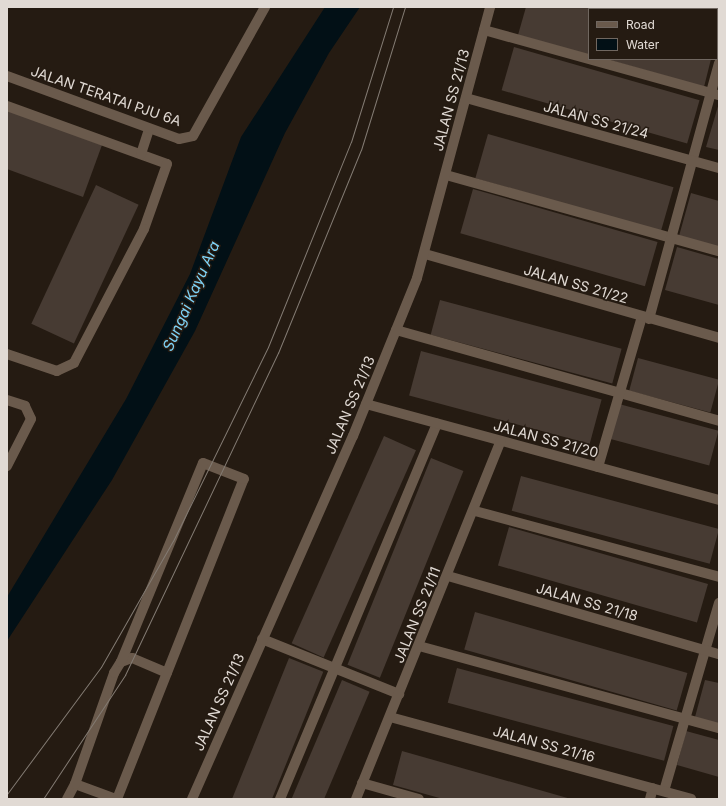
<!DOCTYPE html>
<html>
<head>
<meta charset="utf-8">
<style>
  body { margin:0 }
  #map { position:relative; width:726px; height:806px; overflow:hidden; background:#251b12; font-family:Inter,sans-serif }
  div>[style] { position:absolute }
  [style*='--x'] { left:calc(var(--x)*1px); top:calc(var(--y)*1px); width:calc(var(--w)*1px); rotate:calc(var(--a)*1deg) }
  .water>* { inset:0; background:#021016 }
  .building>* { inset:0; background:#473b33; transform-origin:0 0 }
  .service>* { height:10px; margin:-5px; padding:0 5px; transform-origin:5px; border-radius:5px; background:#6a5a4c }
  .minor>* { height:10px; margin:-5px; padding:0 5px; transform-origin:5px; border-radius:5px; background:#6a5a4c }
  .tram>* { height:1px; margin:-0.5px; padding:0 0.5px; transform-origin:0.5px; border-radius:0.5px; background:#837b73 }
  span { translate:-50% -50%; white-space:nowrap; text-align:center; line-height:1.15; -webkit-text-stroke:3px #251b12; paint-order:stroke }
  .street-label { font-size:14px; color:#e1dad4 }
  .water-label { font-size:15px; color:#7ed3f7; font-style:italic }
  .frame { position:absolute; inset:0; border:8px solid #e1dad4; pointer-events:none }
  .legend { position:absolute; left:588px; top:8px; width:130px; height:52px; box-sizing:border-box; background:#251b12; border:1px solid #706760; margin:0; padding:5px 7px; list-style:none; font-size:12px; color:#e1dad4 }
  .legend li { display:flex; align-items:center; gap:8px; height:20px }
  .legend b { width:20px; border:1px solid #706760 }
</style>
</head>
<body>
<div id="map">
  <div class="water">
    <i style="clip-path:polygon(325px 7px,360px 7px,329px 53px,285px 133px,195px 331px,112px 480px,7px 641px,7px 597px,126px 399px,190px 274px,241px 137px)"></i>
  </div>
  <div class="building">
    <i style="clip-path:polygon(526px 7px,589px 8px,589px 55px,518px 35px)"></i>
    <i style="left:514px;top:47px;width:193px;height:45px;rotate:16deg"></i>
    <i style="clip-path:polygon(606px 59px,711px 59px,704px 87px)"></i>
    <i style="clip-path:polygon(719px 103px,719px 150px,706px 147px)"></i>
    <i style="clip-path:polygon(7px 110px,102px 145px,83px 197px,7px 169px)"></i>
    <i style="left:488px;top:134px;width:193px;height:46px;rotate:16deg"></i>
    <i style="left:96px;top:185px;width:47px;height:153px;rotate:25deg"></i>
    <i style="left:473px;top:189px;width:192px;height:46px;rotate:16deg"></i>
    <i style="clip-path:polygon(691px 193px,719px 201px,719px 247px,679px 236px)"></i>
    <i style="clip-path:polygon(677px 247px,719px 259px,719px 305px,665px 290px)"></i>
    <i style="left:440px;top:300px;width:188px;height:36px;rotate:15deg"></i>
    <i style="left:421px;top:351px;width:187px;height:46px;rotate:15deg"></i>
    <i style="left:638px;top:358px;width:84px;height:34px;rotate:15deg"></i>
    <i style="left:619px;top:404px;width:103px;height:36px;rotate:15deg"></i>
    <i style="left:384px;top:436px;width:35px;height:227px;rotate:24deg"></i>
    <i style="left:431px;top:458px;width:35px;height:223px;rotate:22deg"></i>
    <i style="left:521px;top:476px;width:205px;height:36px;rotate:15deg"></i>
    <i style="left:509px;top:527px;width:207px;height:40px;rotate:16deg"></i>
    <i style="left:475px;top:612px;width:221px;height:39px;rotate:16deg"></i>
    <i style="left:289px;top:658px;width:37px;height:153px;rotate:22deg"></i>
    <i style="left:457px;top:668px;width:224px;height:36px;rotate:15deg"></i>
    <i style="left:342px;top:680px;width:30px;height:130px;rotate:23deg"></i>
    <i style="clip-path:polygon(705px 680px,719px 683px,719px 724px,695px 717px)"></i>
    <i style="clip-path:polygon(686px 731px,719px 740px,719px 777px,677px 765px)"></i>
    <i style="clip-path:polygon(402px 751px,571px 799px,443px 799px,393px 785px)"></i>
  </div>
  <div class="service">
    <i style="--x:484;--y:30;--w:244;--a:15.5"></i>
    <i style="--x:7;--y:106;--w:170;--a:19.9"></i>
    <i style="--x:167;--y:164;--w:69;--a:109.5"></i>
    <i style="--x:144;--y:229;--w:151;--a:117.6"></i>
    <i style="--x:74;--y:363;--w:19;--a:155"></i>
    <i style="--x:57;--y:371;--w:53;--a:-161.2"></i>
    <i style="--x:141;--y:154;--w:26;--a:-72"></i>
    <i style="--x:446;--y:175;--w:283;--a:15.6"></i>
    <i style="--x:649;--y:319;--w:265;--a:-74.7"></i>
    <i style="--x:396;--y:330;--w:336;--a:15.7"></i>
    <i style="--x:7;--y:400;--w:19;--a:18"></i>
    <i style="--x:25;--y:406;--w:14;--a:65"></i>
    <i style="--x:31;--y:419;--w:53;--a:117.1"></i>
    <i style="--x:598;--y:467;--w:156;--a:-73.7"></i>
    <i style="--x:475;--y:511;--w:253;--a:15.1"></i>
    <i style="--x:262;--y:639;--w:148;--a:21.9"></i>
    <i style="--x:419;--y:646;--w:311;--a:15.3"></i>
    <i style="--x:362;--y:783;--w:59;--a:15.7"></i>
    <i style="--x:75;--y:784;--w:44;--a:20.1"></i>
    <i style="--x:664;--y:791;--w:196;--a:-73.7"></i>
    <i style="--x:67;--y:799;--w:17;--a:-62"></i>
    <i style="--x:75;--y:784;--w:118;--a:-70.6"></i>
    <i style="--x:114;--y:673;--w:13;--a:-58"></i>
    <i style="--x:121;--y:662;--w:12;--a:-20"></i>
    <i style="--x:132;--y:658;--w:38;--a:23"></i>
    <i style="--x:117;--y:799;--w:344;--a:-68.4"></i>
    <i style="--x:244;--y:479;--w:44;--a:-158.7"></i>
    <i style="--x:203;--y:463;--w:215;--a:112.4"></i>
    <i style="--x:280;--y:799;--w:407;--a:-67.3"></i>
    <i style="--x:650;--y:799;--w:11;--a:-75"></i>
  </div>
  <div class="minor">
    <i style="--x:681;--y:7;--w:7;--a:16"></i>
    <i style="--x:717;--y:17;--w:2;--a:0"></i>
    <i style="--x:7;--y:76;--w:183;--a:20.1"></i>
    <i style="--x:179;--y:139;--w:14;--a:-12"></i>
    <i style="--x:193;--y:136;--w:148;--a:-60.8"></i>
    <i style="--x:466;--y:98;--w:263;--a:15.5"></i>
    <i style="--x:425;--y:254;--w:306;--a:15.9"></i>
    <i style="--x:366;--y:404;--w:366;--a:15.2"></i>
    <i style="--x:448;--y:576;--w:282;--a:16.1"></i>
    <i style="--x:390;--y:717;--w:312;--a:15.2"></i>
    <i style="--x:192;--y:799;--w:397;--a:-66.1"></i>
    <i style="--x:353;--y:436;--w:170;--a:-67.9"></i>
    <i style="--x:417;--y:278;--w:281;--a:-74.9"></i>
    <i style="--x:356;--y:799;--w:386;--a:-68"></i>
  </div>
  <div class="tram">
    <i style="--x:7;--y:794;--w:158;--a:-53.5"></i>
    <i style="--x:101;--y:667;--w:145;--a:-60.3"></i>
    <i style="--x:173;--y:541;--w:216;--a:-63.9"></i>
    <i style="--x:268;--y:347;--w:221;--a:-68"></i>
    <i style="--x:351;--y:142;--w:141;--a:-72.7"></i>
    <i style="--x:43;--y:799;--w:149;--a:-56.5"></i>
    <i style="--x:125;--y:675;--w:357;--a:-64.6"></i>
    <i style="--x:278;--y:353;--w:219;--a:-67.8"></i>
    <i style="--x:361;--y:150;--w:150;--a:-72.9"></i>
  </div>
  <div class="street-label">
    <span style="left:106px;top:96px;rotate:19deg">JALAN TERATAI PJU 6A</span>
    <span style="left:451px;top:100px;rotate:-75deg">JALAN SS 21/13</span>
    <span style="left:596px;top:120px;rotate:15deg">JALAN SS 21/24</span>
    <span style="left:576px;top:284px;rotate:16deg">JALAN SS 21/22</span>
    <span style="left:350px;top:405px;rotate:-67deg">JALAN SS 21/13</span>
    <span style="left:546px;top:439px;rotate:15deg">JALAN SS 21/20</span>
    <span style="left:587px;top:602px;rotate:16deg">JALAN SS 21/18</span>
    <span style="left:417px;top:615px;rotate:-68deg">JALAN SS 21/11</span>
    <span style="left:219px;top:702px;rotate:-66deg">JALAN SS 21/13</span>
    <span style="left:544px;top:744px;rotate:15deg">JALAN SS 21/16</span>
  </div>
  <div class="water-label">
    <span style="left:191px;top:296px;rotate:-66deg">Sungai Kayu Ara</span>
  </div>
  <div class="frame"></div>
  <ul class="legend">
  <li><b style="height:5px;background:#6a5a4c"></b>Road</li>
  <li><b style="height:11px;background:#021016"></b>Water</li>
  </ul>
</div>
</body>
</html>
